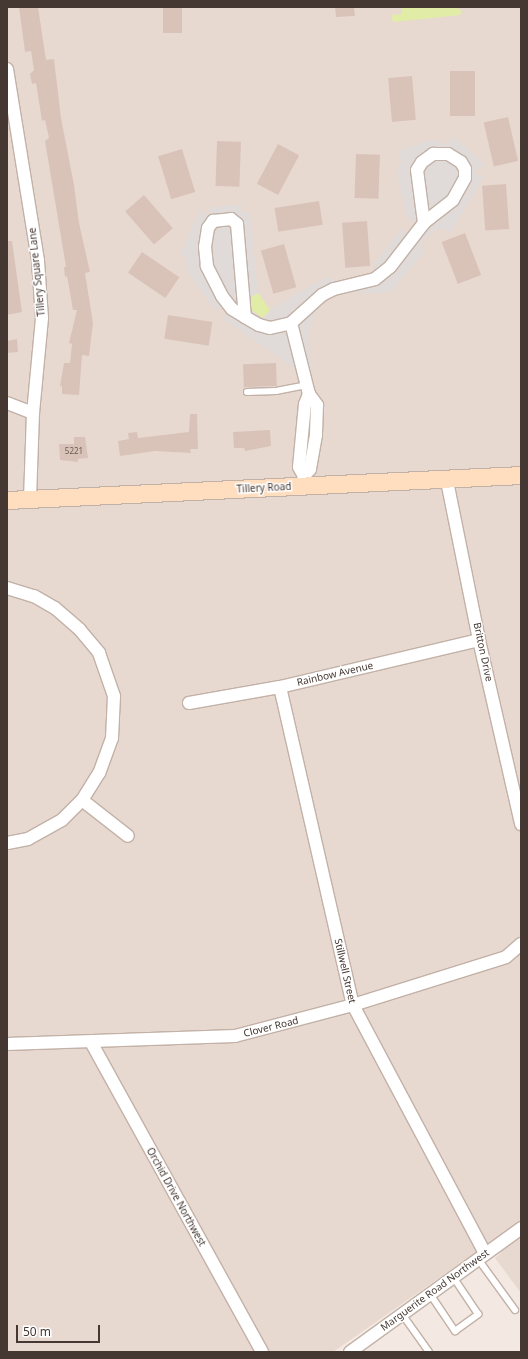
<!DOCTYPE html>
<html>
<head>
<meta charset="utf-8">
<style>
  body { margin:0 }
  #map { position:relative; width:528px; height:1359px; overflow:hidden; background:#f3e9e2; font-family:"Noto Sans",sans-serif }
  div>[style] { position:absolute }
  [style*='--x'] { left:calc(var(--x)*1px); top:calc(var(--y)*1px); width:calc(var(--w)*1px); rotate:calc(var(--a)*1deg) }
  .residential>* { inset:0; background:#e8d9d0 }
  .green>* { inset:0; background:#e1eca6 }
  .parking>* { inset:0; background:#e0dbd8 }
  .building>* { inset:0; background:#d9c3b9; transform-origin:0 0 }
  .roads { filter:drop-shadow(1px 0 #c2b1a7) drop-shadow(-1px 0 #c2b1a7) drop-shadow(0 1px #c2b1a7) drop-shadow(0 -1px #c2b1a7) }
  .lane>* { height:6px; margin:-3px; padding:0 3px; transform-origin:3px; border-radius:3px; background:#fff }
  .street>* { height:12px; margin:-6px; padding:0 6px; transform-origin:6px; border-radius:6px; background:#fff }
  .secondary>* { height:17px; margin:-8.5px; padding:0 8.5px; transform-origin:8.5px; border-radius:8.5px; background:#ffdec0 }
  span { translate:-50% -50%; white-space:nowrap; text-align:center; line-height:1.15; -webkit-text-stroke:3px #fff; paint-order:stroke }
  .number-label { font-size:8px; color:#6a5b54 }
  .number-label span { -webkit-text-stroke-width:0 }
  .street-label { font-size:10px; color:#453832 }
  .frame { position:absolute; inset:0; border:8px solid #453832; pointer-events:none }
  .scale { position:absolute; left:16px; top:1325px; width:84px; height:18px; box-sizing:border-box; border:2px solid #453832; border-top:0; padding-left:5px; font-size:12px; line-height:14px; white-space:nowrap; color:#453832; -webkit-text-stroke:3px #fff; paint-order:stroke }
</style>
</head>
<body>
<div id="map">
  <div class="residential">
    <i style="clip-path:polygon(7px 7px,521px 7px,521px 1293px,495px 1258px,501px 1253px,492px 1241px,333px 1352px,7px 1352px)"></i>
  </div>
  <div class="green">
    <i style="clip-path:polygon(401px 7px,450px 7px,460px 9px,462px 12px,460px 15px,393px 22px,391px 15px,402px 14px)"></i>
    <i style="clip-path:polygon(258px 293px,270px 310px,263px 318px,247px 307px,252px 296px)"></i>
  </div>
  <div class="parking">
    <i style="clip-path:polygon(454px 136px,485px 165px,476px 170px,476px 173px,484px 177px,451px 232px,440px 228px,421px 242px,424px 251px,395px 288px,398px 290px,373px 294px,354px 292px,338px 294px,324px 302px,315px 314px,308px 337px,312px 370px,293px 367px,223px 319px,227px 310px,223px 306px,215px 311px,185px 269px,188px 265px,184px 260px,185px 256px,180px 255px,200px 209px,205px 215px,209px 214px,209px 208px,242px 204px,241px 210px,245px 213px,250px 211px,258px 293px,252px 296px,247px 307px,260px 317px,266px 317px,270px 310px,325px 277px,344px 283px,369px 274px,374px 270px,376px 261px,401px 229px,408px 234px,416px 225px,413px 220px,407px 219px,396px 168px,401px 164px,399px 150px,433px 139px,447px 145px)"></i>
  </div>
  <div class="building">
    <i style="clip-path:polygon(19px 7px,38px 7px,46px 60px,54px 59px,61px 118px,74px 185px,79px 223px,88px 263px,90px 272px,85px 273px,93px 323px,89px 356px,82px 355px,79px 395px,62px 394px,62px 386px,60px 386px,64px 363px,70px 363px,72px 344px,69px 343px,77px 310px,73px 310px,67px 276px,65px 277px,64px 267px,66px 267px,45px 141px,49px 138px,45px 120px,42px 121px,36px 83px,32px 84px,30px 74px,34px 70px,31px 51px,25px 52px)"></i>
    <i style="left:163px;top:7px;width:19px;height:26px"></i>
    <i style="clip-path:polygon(335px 7px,354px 7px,355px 16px,336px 17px)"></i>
    <i style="left:450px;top:71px;width:25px;height:45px"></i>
    <i style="left:412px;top:76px;width:44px;height:24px;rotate:85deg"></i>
    <i style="left:508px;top:117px;width:45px;height:25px;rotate:77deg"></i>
    <i style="left:217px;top:141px;width:24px;height:45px;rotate:2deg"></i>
    <i style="left:278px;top:144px;width:24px;height:45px;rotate:28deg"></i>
    <i style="left:182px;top:149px;width:45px;height:25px;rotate:73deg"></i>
    <i style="left:356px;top:154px;width:24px;height:44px;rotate:2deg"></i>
    <i style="left:506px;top:184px;width:45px;height:24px;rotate:86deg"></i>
    <i style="left:144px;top:195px;width:44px;height:25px;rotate:49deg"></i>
    <i style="left:319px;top:201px;width:24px;height:45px;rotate:81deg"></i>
    <i style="left:367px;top:221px;width:45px;height:25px;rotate:86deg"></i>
    <i style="left:465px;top:233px;width:45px;height:25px;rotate:69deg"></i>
    <i style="clip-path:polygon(7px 241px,12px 241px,22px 312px,7px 315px)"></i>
    <i style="left:284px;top:244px;width:45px;height:24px;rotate:74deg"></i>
    <i style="left:142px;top:252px;width:45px;height:25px;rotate:34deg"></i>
    <i style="left:168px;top:315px;width:45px;height:24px;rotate:9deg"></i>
    <i style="clip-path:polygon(17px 339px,18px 352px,7px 353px,7px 341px)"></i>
    <i style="left:276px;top:363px;width:23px;height:33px;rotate:88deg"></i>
    <i style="clip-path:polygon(190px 414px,197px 414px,198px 449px,190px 449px,191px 453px,155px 451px,120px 456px,118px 441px,129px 439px,128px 433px,137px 432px,138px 438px,189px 432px)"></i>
    <i style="clip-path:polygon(270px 430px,271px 446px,245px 451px,244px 448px,234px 448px,233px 432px)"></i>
    <i style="clip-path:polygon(74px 437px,85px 437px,88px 458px,78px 459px,78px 462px,60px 460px,59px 444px,74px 444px)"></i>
  </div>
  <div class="roads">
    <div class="lane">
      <i style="--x:247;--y:392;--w:29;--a:-2"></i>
      <i style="--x:276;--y:391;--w:32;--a:-11"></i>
      <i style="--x:478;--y:1259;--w:63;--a:54"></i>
      <i style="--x:430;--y:1294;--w:45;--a:56"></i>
      <i style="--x:455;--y:1331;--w:29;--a:-36"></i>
      <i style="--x:478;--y:1314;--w:45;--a:-124"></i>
      <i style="--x:402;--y:1314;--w:47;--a:54.6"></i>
    </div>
    <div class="street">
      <i style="--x:7;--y:69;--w:194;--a:80.8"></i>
      <i style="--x:38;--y:261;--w:57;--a:86"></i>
      <i style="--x:42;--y:318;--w:95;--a:95.4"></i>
      <i style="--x:33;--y:413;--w:86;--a:92"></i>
      <i style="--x:433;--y:154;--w:15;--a:0"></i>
      <i style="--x:448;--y:154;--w:15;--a:32"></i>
      <i style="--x:461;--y:162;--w:8;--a:60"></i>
      <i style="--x:465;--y:169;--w:9;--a:90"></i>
      <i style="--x:465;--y:178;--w:25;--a:119"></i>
      <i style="--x:453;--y:200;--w:37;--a:142"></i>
      <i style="--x:424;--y:223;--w:53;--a:-97.5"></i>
      <i style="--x:417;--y:170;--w:9;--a:-58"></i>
      <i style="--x:422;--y:162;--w:14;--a:-36"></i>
      <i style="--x:231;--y:219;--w:8;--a:40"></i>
      <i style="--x:237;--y:224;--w:93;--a:85.1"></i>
      <i style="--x:245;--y:317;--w:15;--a:-148"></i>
      <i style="--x:232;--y:309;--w:16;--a:-128"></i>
      <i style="--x:222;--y:296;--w:34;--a:-117"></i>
      <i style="--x:207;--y:266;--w:19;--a:-96"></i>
      <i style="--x:205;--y:247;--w:19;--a:-81"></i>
      <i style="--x:208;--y:228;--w:9;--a:-54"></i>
      <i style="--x:213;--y:221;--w:18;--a:-6"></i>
      <i style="--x:245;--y:317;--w:16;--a:30"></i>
      <i style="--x:259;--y:325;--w:11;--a:15"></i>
      <i style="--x:270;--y:328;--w:22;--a:-13"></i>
      <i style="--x:291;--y:323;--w:42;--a:-42.1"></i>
      <i style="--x:322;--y:295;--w:13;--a:-27"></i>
      <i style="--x:334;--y:289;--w:42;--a:-13.7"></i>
      <i style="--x:375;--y:279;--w:19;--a:-39"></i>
      <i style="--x:390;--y:267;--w:56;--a:-52.3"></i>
      <i style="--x:291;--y:323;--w:73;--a:75.8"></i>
      <i style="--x:309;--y:394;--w:14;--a:54"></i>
      <i style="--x:317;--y:405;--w:30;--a:92"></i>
      <i style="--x:316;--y:435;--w:35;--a:100"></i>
      <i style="--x:310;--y:469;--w:9;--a:131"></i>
      <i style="--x:304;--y:476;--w:10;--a:101"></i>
      <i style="--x:7;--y:403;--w:28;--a:21"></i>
      <i style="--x:304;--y:476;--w:10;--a:-119"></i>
      <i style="--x:299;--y:467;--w:63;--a:-84.6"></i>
      <i style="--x:305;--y:404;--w:11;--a:-68"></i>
      <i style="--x:447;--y:481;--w:162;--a:78.6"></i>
      <i style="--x:479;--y:640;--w:189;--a:77.1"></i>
      <i style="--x:7;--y:588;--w:28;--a:17"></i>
      <i style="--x:34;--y:596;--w:24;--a:30"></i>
      <i style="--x:55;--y:608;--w:33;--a:41"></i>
      <i style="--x:80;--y:630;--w:30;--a:50"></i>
      <i style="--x:99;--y:653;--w:46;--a:70.8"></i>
      <i style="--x:114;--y:696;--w:42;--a:92.7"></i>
      <i style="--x:112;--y:738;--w:37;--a:110"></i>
      <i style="--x:99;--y:773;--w:32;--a:122"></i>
      <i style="--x:82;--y:800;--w:28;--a:135"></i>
      <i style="--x:62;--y:820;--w:39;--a:151"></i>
      <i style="--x:28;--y:839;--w:21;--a:169"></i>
      <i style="--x:280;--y:687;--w:326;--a:77.1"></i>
      <i style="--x:353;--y:1005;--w:281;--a:62"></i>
      <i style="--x:189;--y:703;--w:92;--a:-10"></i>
      <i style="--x:280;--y:687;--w:204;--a:-13.3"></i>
      <i style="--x:82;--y:800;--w:58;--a:38"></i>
      <i style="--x:91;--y:1042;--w:354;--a:61.1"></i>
      <i style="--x:7;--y:1044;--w:228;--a:-2"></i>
      <i style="--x:235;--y:1036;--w:122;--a:-14.7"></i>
      <i style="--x:353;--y:1005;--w:160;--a:-17.4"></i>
      <i style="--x:506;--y:957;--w:20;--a:-41"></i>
      <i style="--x:350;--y:1352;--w:211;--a:-35.9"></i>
    </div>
    <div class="secondary">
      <i style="--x:7;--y:500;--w:515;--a:-2.78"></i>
    </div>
  </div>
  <div class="number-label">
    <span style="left:74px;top:451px">5221</span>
  </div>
  <div class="street-label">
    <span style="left:37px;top:272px;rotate:-96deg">Tillery Square Lane</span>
    <span style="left:264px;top:488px;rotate:-3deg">Tillery Road</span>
    <span style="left:483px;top:652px;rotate:78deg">Britton Drive</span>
    <span style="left:335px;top:674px;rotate:-13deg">Rainbow Avenue</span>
    <span style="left:345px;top:971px;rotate:77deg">Stillwell Street</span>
    <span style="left:271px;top:1027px;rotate:-14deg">Clover Road</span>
    <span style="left:176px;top:1197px;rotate:61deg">Orchid Drive Northwest</span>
    <span style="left:435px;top:1290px;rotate:-36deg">Marguerite Road Northwest</span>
  </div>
  <div class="frame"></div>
  <div class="scale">50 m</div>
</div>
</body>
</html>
